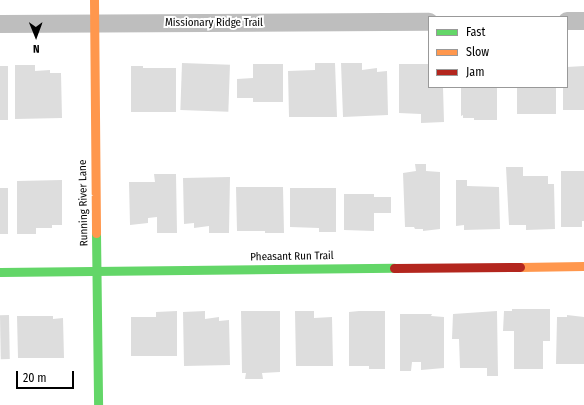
<!DOCTYPE html>
<html>
<head>
<meta charset="utf-8">
<style>
  body { margin:0 }
  #map { position:relative; width:584px; height:405px; overflow:hidden; background:#fff; font-family:"Fira Sans Condensed",sans-serif }
  div>[style] { position:absolute }
  [style*='--x'] { left:calc(var(--x)*1px); top:calc(var(--y)*1px); width:calc(var(--w)*1px); rotate:calc(var(--a)*1deg) }
  .building>* { inset:0; background:#ddd; transform-origin:0 0 }
  .street>* { height:18px; margin:-9px; padding:0 9px; transform-origin:9px; border-radius:9px; background:#bebebe }
  .fast>* { height:9px; margin:-4.5px; padding:0 4.5px; transform-origin:4.5px; border-radius:4.5px; background:#63d668 }
  .slow>* { height:9px; margin:-4.5px; padding:0 4.5px; transform-origin:4.5px; border-radius:4.5px; background:#ff974d }
  .jam>* { height:9px; margin:-4.5px; padding:0 4.5px; transform-origin:4.5px; border-radius:4.5px; background:#b3261e }
  span { translate:-50% -50%; white-space:nowrap; text-align:center; line-height:1.15; -webkit-text-stroke:4px #fff; paint-order:stroke }
  .street-label { font-size:11px; color:#000 }
  .legend { position:absolute; left:428px; top:16px; width:140px; height:72px; box-sizing:border-box; background:#fff; border:1px solid #999; margin:0; padding:5px 7px; list-style:none; font-size:12px; color:#000 }
  .legend li { display:flex; align-items:center; gap:8px; height:20px }
  .legend b { width:20px; border:1px solid #999 }
  .north { position:absolute; left:16px; top:16px; width:40px; height:40px; -webkit-text-stroke:3px #fff; paint-order:stroke; rotate:179deg; font-size:11px; font-weight:700; line-height:16px; text-align:center; color:#000 }
  .north::after { content:''; display:block; margin:auto; width:14px; height:18px; background:#000; clip-path:polygon(50% 0,100% 100%,50% 72%,0 100%) }
  .scale { position:absolute; left:16px; top:371px; width:58px; height:18px; box-sizing:border-box; border:2px solid #000; border-top:0; padding-left:5px; font-size:12px; line-height:14px; white-space:nowrap; color:#000; -webkit-text-stroke:3px #fff; paint-order:stroke }
</style>
</head>
<body>
<div id="map">
  <div class="building">
    <i style="left:182px;top:63px;width:48px;height:47px;rotate:2deg"></i>
    <i style="clip-path:polygon(315px 63px,335px 63px,337px 117px,289px 117px,288px 71px,315px 70px)"></i>
    <i style="clip-path:polygon(341px 63px,362px 63px,362px 70px,377px 68px,377px 72px,387px 71px,388px 115px,343px 117px)"></i>
    <i style="clip-path:polygon(253px 64px,283px 64px,283px 102px,253px 102px,253px 98px,237px 98px,237px 79px,253px 78px)"></i>
    <i style="clip-path:polygon(399px 64px,429px 64px,429px 87px,443px 87px,444px 122px,421px 123px,421px 114px,399px 113px)"></i>
    <i style="clip-path:polygon(15px 65px,35px 65px,35px 71px,50px 70px,50px 73px,61px 73px,62px 118px,15px 119px)"></i>
    <i style="left:0;top:66px;width:8px;height:54px"></i>
    <i style="clip-path:polygon(131px 66px,143px 66px,143px 68px,176px 68px,176px 112px,131px 112px)"></i>
    <i style="clip-path:polygon(584px 66px,584px 110px,563px 110px,563px 87px,567px 87px,567px 67px)"></i>
    <i style="clip-path:polygon(461px 87px,497px 87px,497px 120px,474px 120px,474px 118px,463px 118px,463px 115px,461px 116px)"></i>
    <i style="left:517px;top:87px;width:39px;height:27px"></i>
    <i style="clip-path:polygon(415px 164px,426px 164px,426px 171px,440px 172px,440px 229px,423px 231px,423px 229px,415px 229px,414px 227px,405px 227px,403px 173px,416px 171px)"></i>
    <i style="clip-path:polygon(506px 167px,523px 167px,523px 176px,548px 176px,548px 184px,554px 184px,555px 229px,526px 230px,526px 225px,509px 225px)"></i>
    <i style="clip-path:polygon(561px 171px,584px 171px,584px 221px,582px 221px,582px 227px,561px 227px)"></i>
    <i style="clip-path:polygon(154px 174px,176px 174px,177px 233px,157px 233px,157px 217px,148px 218px,148px 223px,130px 225px,129px 182px,155px 182px)"></i>
    <i style="clip-path:polygon(230px 177px,229px 233px,209px 233px,209px 226px,194px 228px,194px 223px,184px 224px,183px 178px)"></i>
    <i style="clip-path:polygon(62px 180px,62px 225px,52px 225px,52px 228px,36px 228px,36px 234px,17px 234px,17px 181px)"></i>
    <i style="clip-path:polygon(456px 180px,467px 180px,467px 186px,499px 187px,500px 229px,464px 230px,464px 225px,456px 226px)"></i>
    <i style="clip-path:polygon(236px 187px,283px 187px,284px 233px,265px 233px,265px 231px,237px 231px)"></i>
    <i style="left:8px;top:188px;width:46px;height:8px;rotate:90deg"></i>
    <i style="clip-path:polygon(290px 188px,336px 188px,336px 232px,319px 232px,319px 228px,290px 227px)"></i>
    <i style="clip-path:polygon(344px 194px,374px 194px,374px 197px,391px 197px,391px 213px,374px 213px,374px 231px,344px 230px)"></i>
    <i style="clip-path:polygon(512px 309px,550px 309px,550px 341px,543px 341px,543px 369px,514px 369px,514px 331px,503px 331px,504px 311px,512px 311px)"></i>
    <i style="clip-path:polygon(177px 311px,177px 356px,131px 356px,131px 317px,156px 317px,156px 312px)"></i>
    <i style="clip-path:polygon(205px 311px,205px 319px,219px 317px,219px 321px,229px 320px,230px 365px,184px 366px,183px 312px)"></i>
    <i style="clip-path:polygon(241px 311px,280px 311px,280px 372px,262px 373px,263px 379px,245px 379px,246px 373px,242px 373px)"></i>
    <i style="clip-path:polygon(295px 311px,314px 311px,314px 318px,332px 317px,333px 366px,296px 366px)"></i>
    <i style="clip-path:polygon(359px 311px,385px 311px,385px 369px,369px 369px,369px 366px,349px 366px,349px 312px)"></i>
    <i style="clip-path:polygon(497px 311px,498px 376px,487px 376px,487px 368px,460px 368px,459px 339px,452px 339px,453px 314px)"></i>
    <i style="clip-path:polygon(400px 314px,432px 314px,431px 316px,444px 317px,444px 368px,421px 370px,421px 362px,412px 362px,411px 371px,400px 371px)"></i>
    <i style="left:9px;top:315px;width:44px;height:9px;rotate:89deg"></i>
    <i style="clip-path:polygon(567px 315px,584px 317px,584px 364px,556px 364px,557px 317px,567px 317px)"></i>
    <i style="clip-path:polygon(17px 316px,53px 316px,53px 319px,63px 318px,64px 358px,18px 358px)"></i>
  </div>
  <div class="street">
    <i style="--x:567;--y:21;--w:17;--a:0"></i>
    <i style="--x:0;--y:24;--w:429;--a:-0.3"></i>
  </div>
  <div class="fast">
    <i style="--x:96;--y:233;--w:172;--a:89.3"></i>
    <i style="--x:0;--y:272;--w:394;--a:-0.6"></i>
  </div>
  <div class="slow">
    <i style="--x:94;--y:0;--w:233;--a:89.5"></i>
    <i style="--x:520;--y:267;--w:64;--a:-0.9"></i>
  </div>
  <div class="jam">
    <i style="--x:394;--y:268;--w:126;--a:-0.5"></i>
  </div>
  <div class="street-label">
    <span style="left:214px;top:23px">Missionary Ridge Trail</span>
    <span style="left:84px;top:203px;rotate:-91deg">Running River Lane</span>
    <span style="left:292px;top:257px;rotate:-1deg">Pheasant Run Trail</span>
  </div>
  <ul class="legend">
  <li><b style="height:5px;background:#63d668"></b>Fast</li>
  <li><b style="height:5px;background:#ff974d"></b>Slow</li>
  <li><b style="height:5px;background:#b3261e"></b>Jam</li>
  </ul>
  <div class="north">N</div>
  <div class="scale">20 m</div>
</div>
</body>
</html>
